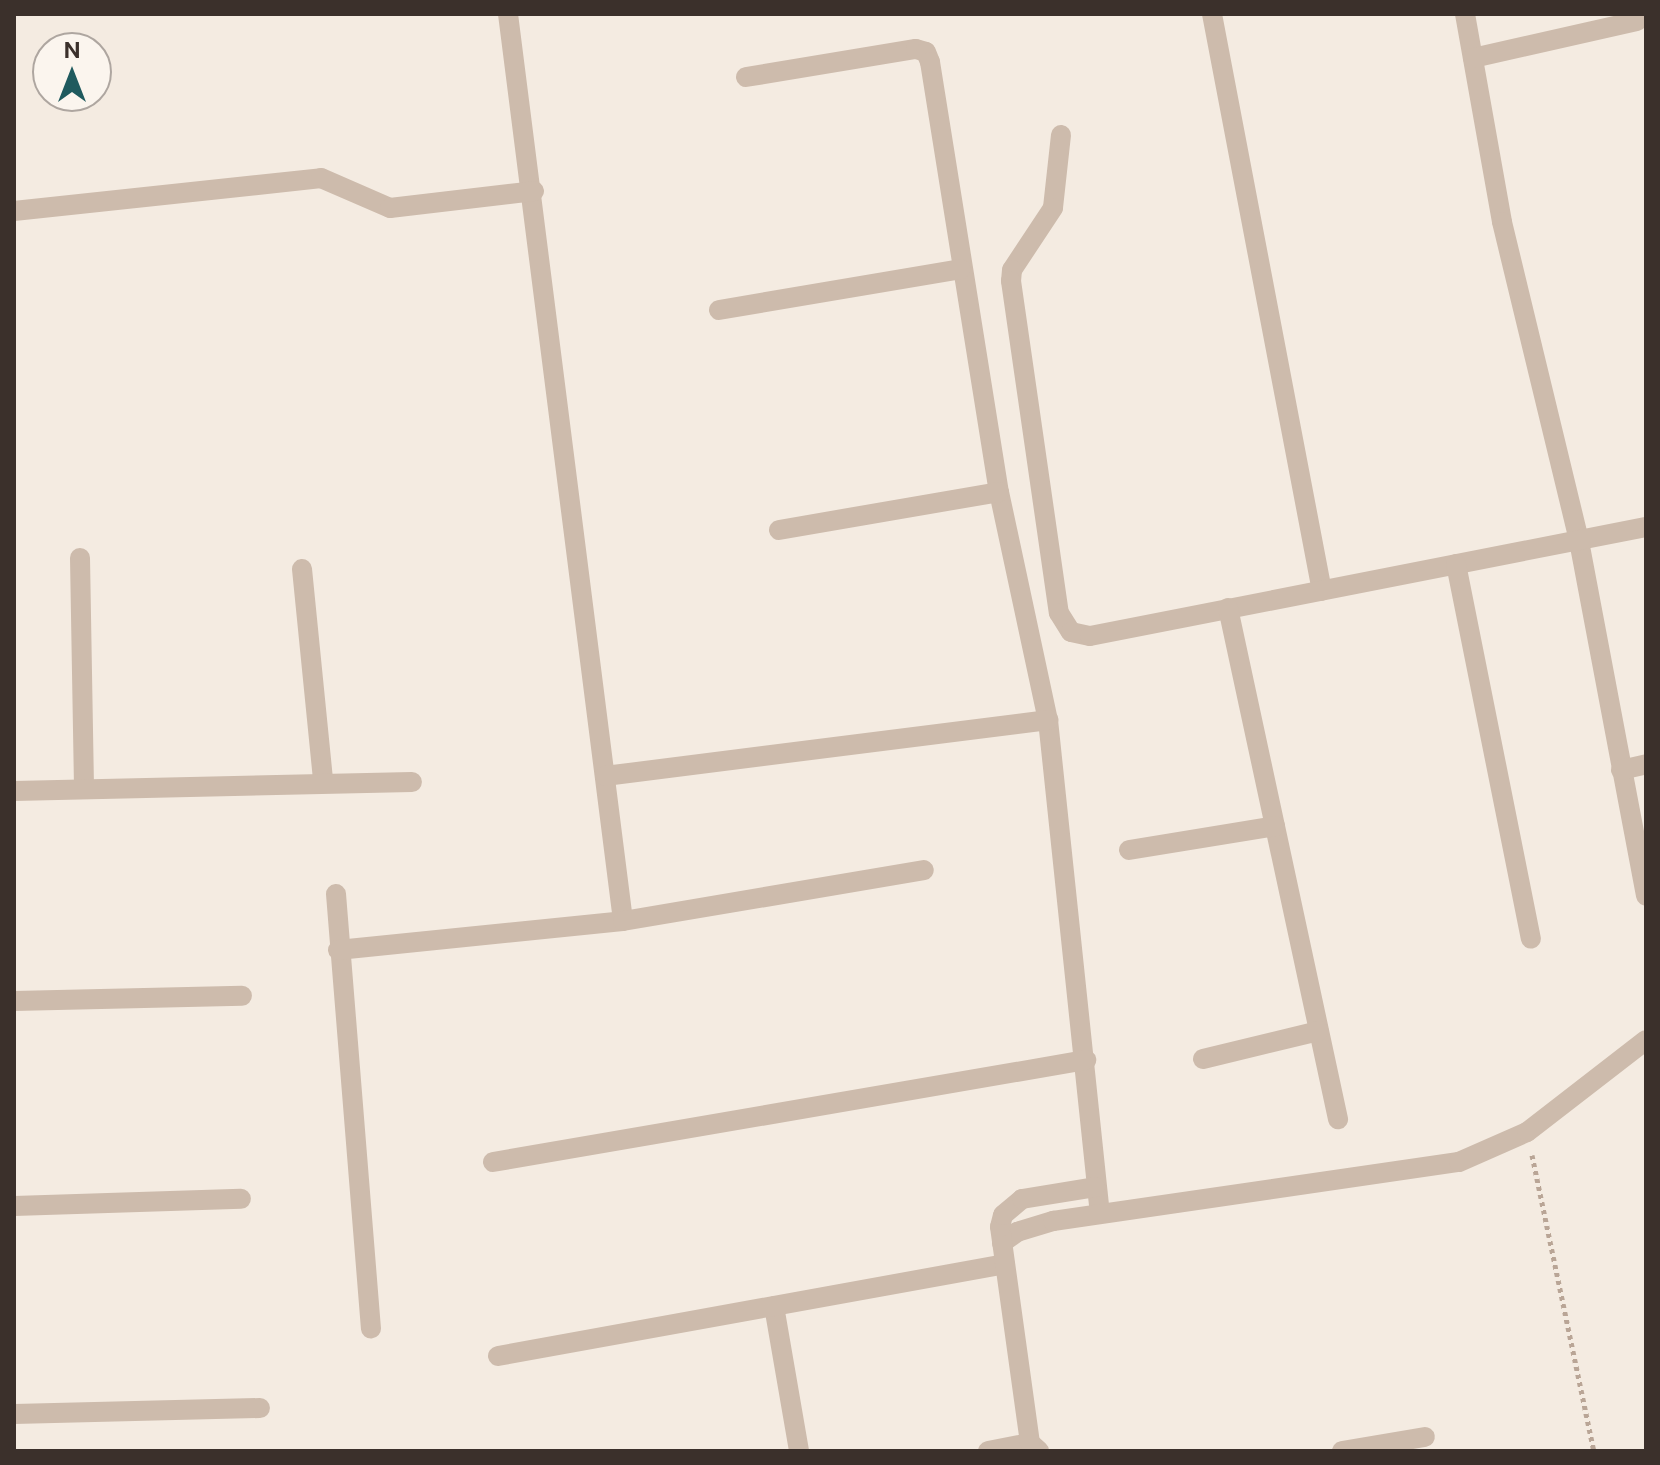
<!DOCTYPE html>
<html>
<head>
<meta charset="utf-8">
<style>
  body { margin:0 }
  #map { position:relative; width:1660px; height:1465px; overflow:hidden; background:#f4ebe1; font-family:"Public Sans",sans-serif }
  div>[style] { position:absolute }
  [style*='--x'] { left:calc(var(--x)*1px); top:calc(var(--y)*1px); width:calc(var(--w)*1px); rotate:calc(var(--a)*1deg) }
  .path>* { height:5px; margin-top:-2.5px; transform-origin:0; background:repeating-linear-gradient(90deg,#b9a596 0 4px,transparent 0 8px) }
  .minor>* { height:20px; margin:-10px; padding:0 10px; transform-origin:10px; border-radius:10px; background:#cdbbac }
  span { translate:-50% -50%; white-space:nowrap; text-align:center; line-height:1.15; -webkit-text-stroke:8px #fbf5ee; paint-order:stroke }
  .frame { position:absolute; inset:0; border:16px solid #3b302b; pointer-events:none }
  .north { position:absolute; left:32px; top:32px; width:80px; height:80px; box-sizing:border-box; background:#fbf5ee; border:2px solid #aea6a0; border-radius:50%; rotate:0deg; font-size:22px; font-weight:700; line-height:32px; text-align:center; color:#3b302b }
  .north::after { content:''; display:block; margin:auto; width:28px; height:36px; background:#1f5a5e; clip-path:polygon(50% 0,100% 100%,50% 72%,0 100%) }
</style>
</head>
<body>
<div id="map">
  <div class="path">
    <i style="--x:1532;--y:1155;--w:302;--a:78.2"></i>
  </div>
  <div class="minor">
    <i style="--x:508;--y:14;--w:914;--a:82.77"></i>
    <i style="--x:1212;--y:14;--w:587;--a:79.21"></i>
    <i style="--x:1465;--y:14;--w:211;--a:79.9"></i>
    <i style="--x:1502;--y:222;--w:328;--a:76.4"></i>
    <i style="--x:1579;--y:541;--w:361;--a:79.3"></i>
    <i style="--x:1473;--y:58;--w:168;--a:-12.7"></i>
    <i style="--x:746;--y:77;--w:172;--a:-9.4"></i>
    <i style="--x:916;--y:49;--w:10;--a:17"></i>
    <i style="--x:926;--y:52;--w:11;--a:68"></i>
    <i style="--x:930;--y:62;--w:436;--a:80.9"></i>
    <i style="--x:999;--y:492;--w:233;--a:77.9"></i>
    <i style="--x:1048;--y:720;--w:496;--a:84"></i>
    <i style="--x:1061;--y:135;--w:73;--a:96.3"></i>
    <i style="--x:1053;--y:208;--w:74;--a:123.5"></i>
    <i style="--x:1012;--y:270;--w:11;--a:95"></i>
    <i style="--x:1011;--y:281;--w:335;--a:81.8"></i>
    <i style="--x:1059;--y:613;--w:22;--a:58"></i>
    <i style="--x:1071;--y:632;--w:19;--a:12"></i>
    <i style="--x:1090;--y:636;--w:567;--a:-11.09"></i>
    <i style="--x:14;--y:211;--w:309;--a:-6.1"></i>
    <i style="--x:321;--y:178;--w:75;--a:23.5"></i>
    <i style="--x:390;--y:208;--w:145;--a:-6.7"></i>
    <i style="--x:719;--y:310;--w:245;--a:-9.6"></i>
    <i style="--x:779;--y:530;--w:223;--a:-9.8"></i>
    <i style="--x:80;--y:558;--w:230;--a:89"></i>
    <i style="--x:1456;--y:564;--w:382;--a:78.7"></i>
    <i style="--x:302;--y:569;--w:213;--a:84.3"></i>
    <i style="--x:1228;--y:608;--w:523;--a:77.85"></i>
    <i style="--x:1621;--y:770;--w:26;--a:-13"></i>
    <i style="--x:605;--y:776;--w:447;--a:-7.2"></i>
    <i style="--x:14;--y:791;--w:398;--a:-1.3"></i>
    <i style="--x:1129;--y:850;--w:148;--a:-9.3"></i>
    <i style="--x:336;--y:894;--w:436;--a:85.4"></i>
    <i style="--x:338;--y:950;--w:286;--a:-5.8"></i>
    <i style="--x:623;--y:921;--w:305;--a:-9.6"></i>
    <i style="--x:14;--y:1001;--w:228;--a:-1.3"></i>
    <i style="--x:1203;--y:1059;--w:119;--a:-13.6"></i>
    <i style="--x:493;--y:1162;--w:602;--a:-9.76"></i>
    <i style="--x:14;--y:1206;--w:227;--a:-1.8"></i>
    <i style="--x:1002;--y:1243;--w:19;--a:-36"></i>
    <i style="--x:1017;--y:1232;--w:38;--a:-17"></i>
    <i style="--x:1053;--y:1221;--w:410;--a:-8.3"></i>
    <i style="--x:1459;--y:1162;--w:74;--a:-23.8"></i>
    <i style="--x:1527;--y:1132;--w:150;--a:-37.7"></i>
    <i style="--x:774;--y:1306;--w:147;--a:80.2"></i>
    <i style="--x:498;--y:1356;--w:515;--a:-10.28"></i>
    <i style="--x:14;--y:1414;--w:246;--a:-1.4"></i>
    <i style="--x:988;--y:1451;--w:43;--a:-10.8"></i>
    <i style="--x:1039;--y:1451;--w:12;--a:-138"></i>
    <i style="--x:1030;--y:1443;--w:218;--a:-97.9"></i>
    <i style="--x:1000;--y:1227;--w:12;--a:-76"></i>
    <i style="--x:1003;--y:1215;--w:25;--a:-40"></i>
    <i style="--x:1022;--y:1199;--w:74;--a:-9.3"></i>
    <i style="--x:1342;--y:1451;--w:84;--a:-9.6"></i>
  </div>
  <div class="frame"></div>
  <div class="north">N</div>
</div>
</body>
</html>
